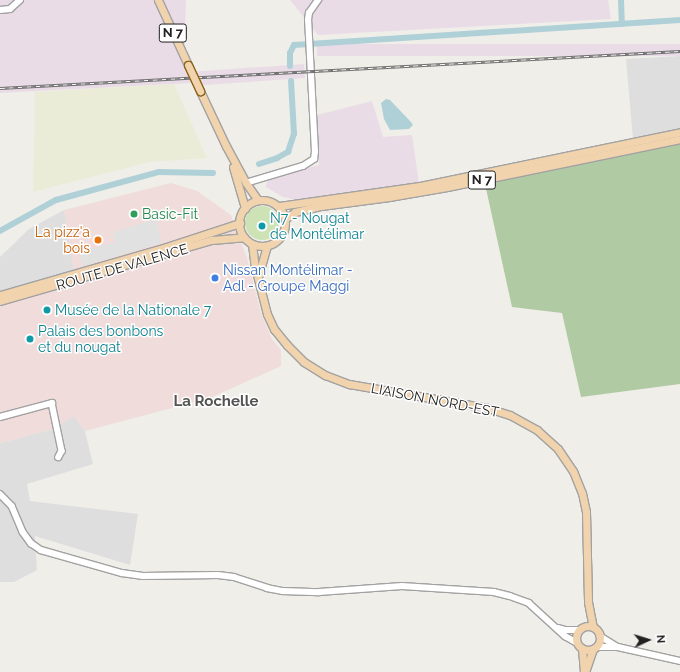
<!DOCTYPE html>
<html>
<head>
<meta charset="utf-8">
<style>
  body { margin:0 }
  #map { position:relative; width:680px; height:672px; overflow:hidden; background:#f0eee9; font-family:Raleway,sans-serif }
  div>[style] { position:absolute }
  [style*='--x'] { left:calc(var(--x)*1px); top:calc(var(--y)*1px); width:calc(var(--w)*1px); rotate:calc(var(--a)*1deg) }
  .residential>* { inset:0; background:#dfdedf }
  .commercial>* { inset:0; background:#efdcdb }
  .industrial>* { inset:0; background:#e9dce6; transform-origin:0 0 }
  .farmland>* { inset:0; background:#ebecd7 }
  .grass>* { inset:0; background:#cde3b6 }
  .round { border-radius:50% }
  .forest>* { inset:0; background:#b0caa3 }
  .parking>* { inset:0; background:#e1e1e1 }
  .water>* { inset:0; background:#b0d0d8 }
  .canal>* { height:6px; margin:-3px; padding:0 3px; transform-origin:3px; border-radius:3px; background:#b0d0d8 }
  .roads { filter:drop-shadow(1px 0 #a2a2a2) drop-shadow(-1px 0 #a2a2a2) drop-shadow(0 1px #a2a2a2) drop-shadow(0 -1px #a2a2a2) }
  .minor>* { height:5.5px; margin:-2.75px; padding:0 2.75px; transform-origin:2.75px; border-radius:2.75px; background:#fff }
  .major>* { height:7px; margin:-3.5px; padding:0 3.5px; transform-origin:3.5px; border-radius:3.5px; background:#f1d3ae }
  .major>.ring { margin:-3.5px; padding:0; box-sizing:content-box; background:none; border:7px solid #f1d3ae; border-radius:50% }
  .rail>* { height:3px; margin-top:-1.5px; transform-origin:0; background:repeating-linear-gradient(90deg,#fff 0 4.5px,#6f6f6f 0 9px); box-sizing:border-box; border-block:1px solid #6f6f6f }
  .bridges { filter:drop-shadow(1px 0 #8b6113) drop-shadow(-1px 0 #8b6113) drop-shadow(0 1px #8b6113) drop-shadow(0 -1px #8b6113) }
  .major-bridge>* { height:7px; margin:-3.5px; padding:0 3.5px; transform-origin:3.5px; border-radius:3.5px; background:#f1d3ae }
  .dots>* { width:11px; height:11px; translate:-50% -50%; box-sizing:border-box; border:2px solid #fff; border-radius:50% }
  span { translate:-50% -50%; white-space:nowrap; text-align:center; line-height:1.15; -webkit-text-stroke:3px #fff; paint-order:stroke }
  .shield-label span { padding:1px 3px; background:#fff; border:1px solid; border-radius:3px; -webkit-text-stroke-width:0 }
  .shield-label { font-size:13px; color:#212121; font-weight:700 }
  .leisure-label { font-size:14px; color:#27864d }
  .left { translate:0 -50%; text-align:left }
  .culture-label { font-size:14px; color:#0d838f }
  .food-label { font-size:14px; color:#c56008 }
  .right { translate:-100% -50%; text-align:right }
  .street-label { font-size:14px; color:#212121 }
  .shop-label { font-size:14px; color:#366cbe }
  .neighbourhood-label { font-size:15px; color:#545454; font-weight:700 }
  .north { position:absolute; left:628px; top:620px; width:40px; height:40px; -webkit-text-stroke:3px #fff; paint-order:stroke; rotate:86deg; font-size:11px; font-weight:700; line-height:16px; text-align:center; color:#212121 }
  .north::after { content:''; display:block; margin:auto; width:14px; height:18px; background:#212121; clip-path:polygon(50% 0,100% 100%,50% 72%,0 100%) }
</style>
</head>
<body>
<div id="map">
  <div class="residential">
    <i style="clip-path:polygon(680px 56px,680px 129px,633px 139px,626px 59px)"></i>
    <i style="clip-path:polygon(64px 210px,76px 283px,0 304px,0 257px,29px 229px)"></i>
    <i style="clip-path:polygon(74px 415px,85px 431px,93px 464px,27px 484px,30px 501px,138px 514px,130px 565px,35px 536px,37px 570px,14px 582px,0 582px,0 443px,53px 429px)"></i>
  </div>
  <div class="commercial">
    <i style="clip-path:polygon(171px 183px,197px 191px,231px 215px,247px 258px,261px 313px,272px 339px,281px 350px,281px 366px,210px 398px,85px 431px,74px 416px,53px 429px,0 443px,0 304px,76px 283px,64px 210px)"></i>
  </div>
  <div class="industrial">
    <i style="clip-path:polygon(0 0,186px 0,184px 67px,192px 83px,0 93px)"></i>
    <i style="clip-path:polygon(290px 0,608px 0,611px 19px,318px 35px)"></i>
    <i style="left:680px;top:44px;width:12px;height:363px;rotate:90deg"></i>
    <i style="left:304px;top:64px;width:14px;height:109px;rotate:86deg"></i>
    <i style="clip-path:polygon(372px 101px,383px 137px,412px 135px,419px 183px,297px 200px,283px 197px,266px 187px,267px 182px,273px 177px,319px 165px,317px 115px)"></i>
  </div>
  <div class="farmland">
    <i style="clip-path:polygon(174px 84px,207px 158px,149px 162px,33px 192px,35px 92px)"></i>
  </div>
  <div class="grass">
    <i class="round" style="left:245px;top:206px;width:34px;height:34px"></i>
  </div>
  <div class="forest">
    <i style="clip-path:polygon(680px 142px,680px 384px,581px 397px,562px 313px,512px 307px,485px 184px)"></i>
  </div>
  <div class="parking">
    <i style="clip-path:polygon(156px 219px,162px 243px,83px 266px,79px 252px,115px 242px,113px 232px)"></i>
  </div>
  <div class="water">
    <i style="clip-path:polygon(386px 99px,390px 100px,411px 122px,413px 125px,409px 129px,390px 130px,384px 119px,381px 103px)"></i>
  </div>
  <div class="canal">
    <i style="--x:621;--y:0;--w:24;--a:88"></i>
    <i style="--x:290;--y:66;--w:13;--a:-90"></i>
    <i style="--x:290;--y:53;--w:9;--a:-63"></i>
    <i style="--x:294;--y:45;--w:387;--a:-3.7"></i>
    <i style="--x:259;--y:164;--w:19;--a:-18"></i>
    <i style="--x:277;--y:158;--w:13;--a:-29"></i>
    <i style="--x:288;--y:152;--w:19;--a:-72"></i>
    <i style="--x:294;--y:134;--w:53;--a:-93.2"></i>
    <i style="--x:0;--y:231;--w:64;--a:-29"></i>
    <i style="--x:56;--y:200;--w:107;--a:-15.2"></i>
    <i style="--x:159;--y:172;--w:54;--a:1.1"></i>
  </div>
  <div class="roads">
    <div class="minor">
      <i style="--x:0;--y:10;--w:10;--a:-6"></i>
      <i style="--x:10;--y:9;--w:13;--a:-42"></i>
      <i style="--x:246;--y:183;--w:59;--a:-16.6"></i>
      <i style="--x:303;--y:166;--w:13;--a:-32"></i>
      <i style="--x:314;--y:159;--w:7;--a:-82"></i>
      <i style="--x:315;--y:152;--w:132;--a:-93"></i>
      <i style="--x:308;--y:20;--w:7;--a:-82"></i>
      <i style="--x:309;--y:13;--w:16;--a:-55"></i>
      <i style="--x:0;--y:417;--w:54;--a:-15.1"></i>
      <i style="--x:52;--y:403;--w:49;--a:78.2"></i>
      <i style="--x:62;--y:451;--w:7;--a:117"></i>
      <i style="--x:0;--y:494;--w:17;--a:45"></i>
      <i style="--x:12;--y:506;--w:28;--a:67"></i>
      <i style="--x:23;--y:532;--w:14;--a:54"></i>
      <i style="--x:31;--y:543;--w:12;--a:35"></i>
      <i style="--x:41;--y:550;--w:84;--a:15.9"></i>
      <i style="--x:122;--y:573;--w:21;--a:8"></i>
      <i style="--x:143;--y:576;--w:75;--a:-0.8"></i>
      <i style="--x:218;--y:575;--w:16;--a:7"></i>
      <i style="--x:234;--y:577;--w:35;--a:18"></i>
      <i style="--x:267;--y:588;--w:16;--a:11"></i>
      <i style="--x:283;--y:591;--w:36;--a:2"></i>
      <i style="--x:319;--y:592;--w:83;--a:-4.1"></i>
      <i style="--x:402;--y:586;--w:92;--a:3.7"></i>
      <i style="--x:494;--y:592;--w:16;--a:14"></i>
      <i style="--x:510;--y:596;--w:20;--a:20"></i>
      <i style="--x:529;--y:603;--w:49;--a:42.5"></i>
      <i style="--x:565;--y:636;--w:13;--a:29"></i>
      <i style="--x:558;--y:628;--w:8;--a:14"></i>
      <i style="--x:566;--y:630;--w:13;--a:0"></i>
      <i style="--x:600;--y:636;--w:19;--a:32"></i>
      <i style="--x:597;--y:647;--w:21;--a:0"></i>
      <i style="--x:618;--y:647;--w:64;--a:12.7"></i>
    </div>
    <div class="major">
      <i style="--x:158;--y:0;--w:72;--a:65.2"></i>
      <i style="--x:200;--y:91;--w:61;--a:64.7"></i>
      <i style="--x:226;--y:146;--w:42;--a:61.6"></i>
      <i style="--x:246;--y:183;--w:21;--a:55"></i>
      <i style="--x:233;--y:167;--w:43;--a:73.7"></i>
      <i class="ring" style="left:239px;top:200px;width:39px;height:39px"></i>
      <i style="--x:279;--y:206;--w:142;--a:-8.1"></i>
      <i style="--x:420;--y:186;--w:266;--a:-11.7"></i>
      <i style="--x:285;--y:219;--w:12;--a:-35"></i>
      <i style="--x:295;--y:212;--w:27;--a:-13"></i>
      <i style="--x:321;--y:206;--w:69;--a:-7.5"></i>
      <i style="--x:389;--y:197;--w:59;--a:-9.8"></i>
      <i style="--x:447;--y:187;--w:238;--a:-11.6"></i>
      <i style="--x:252;--y:244;--w:23;--a:83"></i>
      <i style="--x:255;--y:267;--w:49;--a:75.7"></i>
      <i style="--x:267;--y:314;--w:17;--a:65"></i>
      <i style="--x:274;--y:329;--w:21;--a:51"></i>
      <i style="--x:287;--y:345;--w:24;--a:45"></i>
      <i style="--x:304;--y:362;--w:25;--a:32"></i>
      <i style="--x:325;--y:375;--w:26;--a:21"></i>
      <i style="--x:349;--y:384;--w:141;--a:9.8"></i>
      <i style="--x:488;--y:408;--w:23;--a:18"></i>
      <i style="--x:510;--y:415;--w:31;--a:29"></i>
      <i style="--x:537;--y:430;--w:28;--a:42"></i>
      <i style="--x:558;--y:449;--w:27;--a:56"></i>
      <i style="--x:573;--y:471;--w:24;--a:68"></i>
      <i style="--x:582;--y:493;--w:19;--a:78"></i>
      <i style="--x:586;--y:512;--w:90;--a:88.7"></i>
      <i style="--x:588;--y:602;--w:25;--a:79"></i>
      <i style="--x:258;--y:277;--w:32;--a:-74"></i>
      <i style="--x:0;--y:295;--w:173;--a:-16.1"></i>
      <i style="--x:166;--y:247;--w:78;--a:-18"></i>
      <i style="--x:0;--y:301;--w:221;--a:-16.1"></i>
      <i style="--x:212;--y:240;--w:32;--a:-5"></i>
      <i class="ring" style="left:576px;top:626px;width:17px;height:17px"></i>
      <i style="--x:582;--y:649;--w:23;--a:85"></i>
      <i style="--x:585;--y:672;--w:24;--a:-71"></i>
    </div>
  </div>
  <div class="rail">
    <i style="--x:0;--y:88;--w:681;--a:-3.11"></i>
  </div>
  <div class="bridges">
    <div class="major-bridge">
      <i style="--x:188;--y:65;--w:29;--a:65"></i>
    </div>
  </div>
  <div class="dots">
    <i style="left:134px;top:214px;background:#2e9e5b"></i>
    <i style="left:262px;top:226px;background:#0f9aa8"></i>
    <i style="left:98px;top:240px;background:#e8710a"></i>
    <i style="left:215px;top:278px;background:#3f7fe0"></i>
    <i style="left:47px;top:310px;background:#0f9aa8"></i>
    <i style="left:30px;top:339px;background:#0f9aa8"></i>
  </div>
  <div class="shield-label">
    <span style="left:173px;top:33px">N 7</span>
    <span style="left:482px;top:180px">N 7</span>
  </div>
  <div class="leisure-label">
    <span class="left" style="left:142px;top:214px">Basic-Fit</span>
  </div>
  <div class="culture-label">
    <span class="left" style="left:270px;top:226px">N7 - Nougat<br>de Montélimar</span>
    <span class="left" style="left:55px;top:310px">Musée de la Nationale 7</span>
    <span class="left" style="left:38px;top:339px">Palais des bonbons<br>et du nougat</span>
  </div>
  <div class="food-label">
    <span class="right" style="left:90px;top:240px">La pizz'a<br>bois</span>
  </div>
  <div class="street-label">
    <span style="left:122px;top:267px;rotate:-16deg">ROUTE DE VALENCE</span>
    <span style="left:435px;top:400px;rotate:11deg">LIAISON NORD-EST</span>
  </div>
  <div class="shop-label">
    <span class="left" style="left:223px;top:278px">Nissan Montélimar -<br>Adl - Groupe Maggi</span>
  </div>
  <div class="neighbourhood-label">
    <span style="left:216px;top:402px">La Rochelle</span>
  </div>
  <div class="north">N</div>
</div>
</body>
</html>
